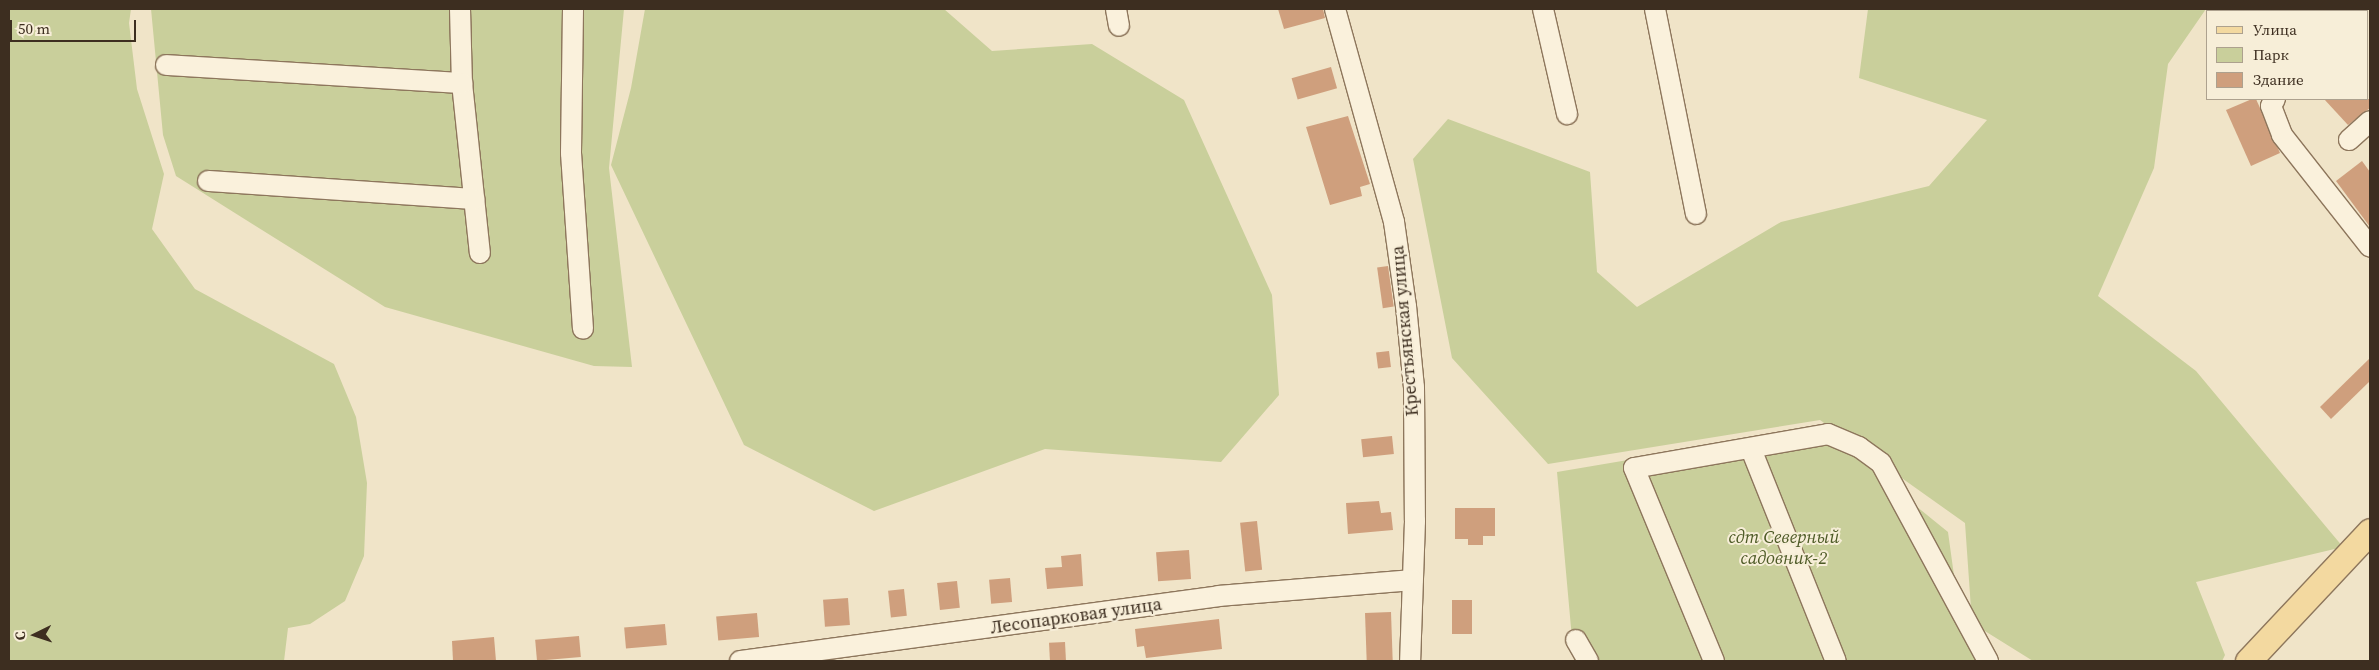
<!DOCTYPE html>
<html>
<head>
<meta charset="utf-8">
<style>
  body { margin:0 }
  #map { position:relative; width:2379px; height:670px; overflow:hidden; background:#f0e4c8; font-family:"Source Serif 4",serif }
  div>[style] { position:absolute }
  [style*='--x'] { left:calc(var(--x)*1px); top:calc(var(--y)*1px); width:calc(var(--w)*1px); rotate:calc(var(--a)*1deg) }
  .green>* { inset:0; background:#c9cf9b }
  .building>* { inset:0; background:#cf9f7d; transform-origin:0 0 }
  .roads { filter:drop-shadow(1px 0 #8d765c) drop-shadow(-1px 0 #8d765c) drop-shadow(0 1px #8d765c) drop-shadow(0 -1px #8d765c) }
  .minor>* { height:20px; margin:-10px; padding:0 10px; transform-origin:10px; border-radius:10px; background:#faf1dc }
  .major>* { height:25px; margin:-12.5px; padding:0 12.5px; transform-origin:12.5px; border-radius:12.5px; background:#f3d9a0 }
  span { translate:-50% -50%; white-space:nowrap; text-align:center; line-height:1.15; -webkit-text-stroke:4px #f7eed8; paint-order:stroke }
  .street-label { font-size:18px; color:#3d2e20 }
  .park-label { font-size:18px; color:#4d5a26; font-style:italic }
  .frame { position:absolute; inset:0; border:10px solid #3d2e20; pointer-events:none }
  .legend { position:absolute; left:2206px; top:10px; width:162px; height:90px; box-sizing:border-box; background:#f7eed8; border:1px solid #ada18e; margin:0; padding:6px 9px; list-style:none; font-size:15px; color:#3d2e20 }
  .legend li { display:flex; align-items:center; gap:10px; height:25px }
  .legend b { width:25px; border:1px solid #ada18e }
  .north { position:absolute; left:10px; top:610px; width:50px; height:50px; -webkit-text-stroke:4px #f7eed8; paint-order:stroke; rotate:266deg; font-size:14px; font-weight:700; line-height:20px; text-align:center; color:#3d2e20 }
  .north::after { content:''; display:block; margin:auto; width:18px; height:22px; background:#3d2e20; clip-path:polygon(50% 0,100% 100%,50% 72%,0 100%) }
  .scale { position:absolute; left:10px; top:20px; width:126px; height:22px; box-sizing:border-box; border:2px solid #3d2e20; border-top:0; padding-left:6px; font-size:15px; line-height:18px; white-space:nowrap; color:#3d2e20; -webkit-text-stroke:4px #f7eed8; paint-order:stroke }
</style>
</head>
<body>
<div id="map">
  <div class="green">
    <i style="clip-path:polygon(9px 9px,131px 9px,129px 23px,137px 89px,164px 174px,152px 229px,195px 289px,334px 364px,356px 417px,367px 483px,364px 556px,345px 601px,310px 624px,288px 628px,284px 661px,9px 661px)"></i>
    <i style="clip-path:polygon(151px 9px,624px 9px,609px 168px,632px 367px,594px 366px,385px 307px,176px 176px,163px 135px)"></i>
    <i style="clip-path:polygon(645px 9px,944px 9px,992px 51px,1092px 44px,1184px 100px,1272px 295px,1279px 395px,1221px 462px,1045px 449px,874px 511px,744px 445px,611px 165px,631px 88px)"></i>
    <i style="clip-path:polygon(1868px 9px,2206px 9px,2168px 64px,2154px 168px,2098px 296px,2196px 371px,2343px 547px,2196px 582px,2225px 655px,2222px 661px,2033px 661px,1972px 623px,1965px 523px,1820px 420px,1548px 464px,1452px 358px,1413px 159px,1448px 119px,1590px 172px,1597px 272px,1637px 307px,1781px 222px,1929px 186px,1987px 120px,1859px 78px)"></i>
    <i style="clip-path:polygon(1793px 432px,1826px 433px,1948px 532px,1960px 619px,1981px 661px,1574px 661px,1557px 472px)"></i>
  </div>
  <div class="building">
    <i style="clip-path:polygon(1278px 9px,1323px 9px,1325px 18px,1284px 29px)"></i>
    <i style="left:1331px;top:67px;width:22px;height:41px;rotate:74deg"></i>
    <i style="clip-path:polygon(2252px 99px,2256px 99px,2280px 153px,2251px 166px,2226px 110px)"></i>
    <i style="clip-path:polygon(2324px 99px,2370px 99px,2370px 108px,2348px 125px)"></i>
    <i style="clip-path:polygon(1348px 116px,1370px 184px,1360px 187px,1362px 196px,1330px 205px,1306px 127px)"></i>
    <i style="clip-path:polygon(2362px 161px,2370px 172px,2370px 227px,2336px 181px)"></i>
    <i style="left:1388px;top:266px;width:41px;height:11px;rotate:82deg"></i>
    <i style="left:1389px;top:351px;width:16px;height:13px;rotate:83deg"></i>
    <i style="clip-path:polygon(2370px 358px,2370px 381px,2331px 419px,2320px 407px)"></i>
    <i style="left:1392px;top:436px;width:18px;height:31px;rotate:84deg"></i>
    <i style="clip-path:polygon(1379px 501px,1381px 513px,1391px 512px,1393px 530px,1348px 534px,1346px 503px)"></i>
    <i style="clip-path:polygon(1455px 508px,1495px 508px,1495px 536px,1483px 536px,1483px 545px,1468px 545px,1468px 539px,1455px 539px)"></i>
    <i style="left:1257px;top:521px;width:49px;height:17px;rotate:84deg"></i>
    <i style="left:1189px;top:550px;width:29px;height:33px;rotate:86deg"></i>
    <i style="clip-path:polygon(1081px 554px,1083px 586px,1047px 589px,1045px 568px,1062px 567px,1061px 556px)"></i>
    <i style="left:1010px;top:578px;width:24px;height:21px;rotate:85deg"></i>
    <i style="left:957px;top:581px;width:27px;height:20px;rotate:84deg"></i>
    <i style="left:904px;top:589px;width:27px;height:16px;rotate:84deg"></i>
    <i style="left:848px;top:598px;width:27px;height:25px;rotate:86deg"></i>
    <i style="left:1452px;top:600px;width:20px;height:34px"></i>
    <i style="left:1391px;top:612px;width:49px;height:26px;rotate:88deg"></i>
    <i style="left:757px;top:613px;width:24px;height:41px;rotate:85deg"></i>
    <i style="clip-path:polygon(1219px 619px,1222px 649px,1146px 658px,1144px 646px,1137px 647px,1135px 629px)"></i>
    <i style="left:665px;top:624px;width:21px;height:41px;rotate:85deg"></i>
    <i style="left:579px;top:636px;width:21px;height:44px;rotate:85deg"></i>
    <i style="clip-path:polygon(494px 637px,496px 661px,453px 661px,452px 641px)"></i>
    <i style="left:1065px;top:642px;width:19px;height:16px;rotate:87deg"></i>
  </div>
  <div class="roads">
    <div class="minor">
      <i style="--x:460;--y:9;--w:74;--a:88.5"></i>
      <i style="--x:462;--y:83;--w:171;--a:84"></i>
      <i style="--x:573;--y:9;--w:144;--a:90.8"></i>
      <i style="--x:571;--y:153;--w:176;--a:86.1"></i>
      <i style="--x:1116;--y:9;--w:17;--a:80"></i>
      <i style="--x:1335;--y:9;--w:221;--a:74.5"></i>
      <i style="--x:1394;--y:222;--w:85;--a:81.9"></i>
      <i style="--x:1406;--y:306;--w:81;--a:84.4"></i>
      <i style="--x:1414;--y:387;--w:134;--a:89.6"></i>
      <i style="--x:1415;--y:521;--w:140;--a:92"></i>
      <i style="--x:1543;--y:9;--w:108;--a:77.1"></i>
      <i style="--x:1655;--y:9;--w:209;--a:78.7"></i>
      <i style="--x:166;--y:65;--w:297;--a:3.5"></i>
      <i style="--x:2275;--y:99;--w:8;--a:120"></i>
      <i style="--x:2271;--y:106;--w:31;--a:69"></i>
      <i style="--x:2282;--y:135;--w:142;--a:51.8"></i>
      <i style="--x:2349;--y:140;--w:28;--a:-42"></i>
      <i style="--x:208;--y:181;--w:267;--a:3.9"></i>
      <i style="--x:1751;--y:449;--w:228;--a:68.2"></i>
      <i style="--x:1576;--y:640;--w:24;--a:60"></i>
      <i style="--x:740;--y:661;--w:483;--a:-7.7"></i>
      <i style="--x:1219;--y:596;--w:194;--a:-4.7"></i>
      <i style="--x:1714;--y:661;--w:209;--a:-112.5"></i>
      <i style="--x:1634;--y:468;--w:197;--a:-9.9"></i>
      <i style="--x:1828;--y:434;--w:34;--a:23"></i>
      <i style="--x:1859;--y:447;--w:27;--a:36"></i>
      <i style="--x:1881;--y:463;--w:225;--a:61.6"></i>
    </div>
    <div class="major">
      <i style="--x:2248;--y:661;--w:178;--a:-46.8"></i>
    </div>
  </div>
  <div class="street-label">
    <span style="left:1405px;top:331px;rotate:-95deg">Крестьянская улица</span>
    <span style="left:1076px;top:616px;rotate:-8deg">Лесопарковая улица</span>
  </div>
  <div class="park-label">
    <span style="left:1784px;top:548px">сдт Северный<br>садовник-2</span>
  </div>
  <div class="frame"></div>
  <ul class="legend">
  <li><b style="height:6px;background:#f3d9a0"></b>Улица</li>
  <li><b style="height:14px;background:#c9cf9b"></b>Парк</li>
  <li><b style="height:14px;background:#cf9f7d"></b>Здание</li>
  </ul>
  <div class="north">С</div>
  <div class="scale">50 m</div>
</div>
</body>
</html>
